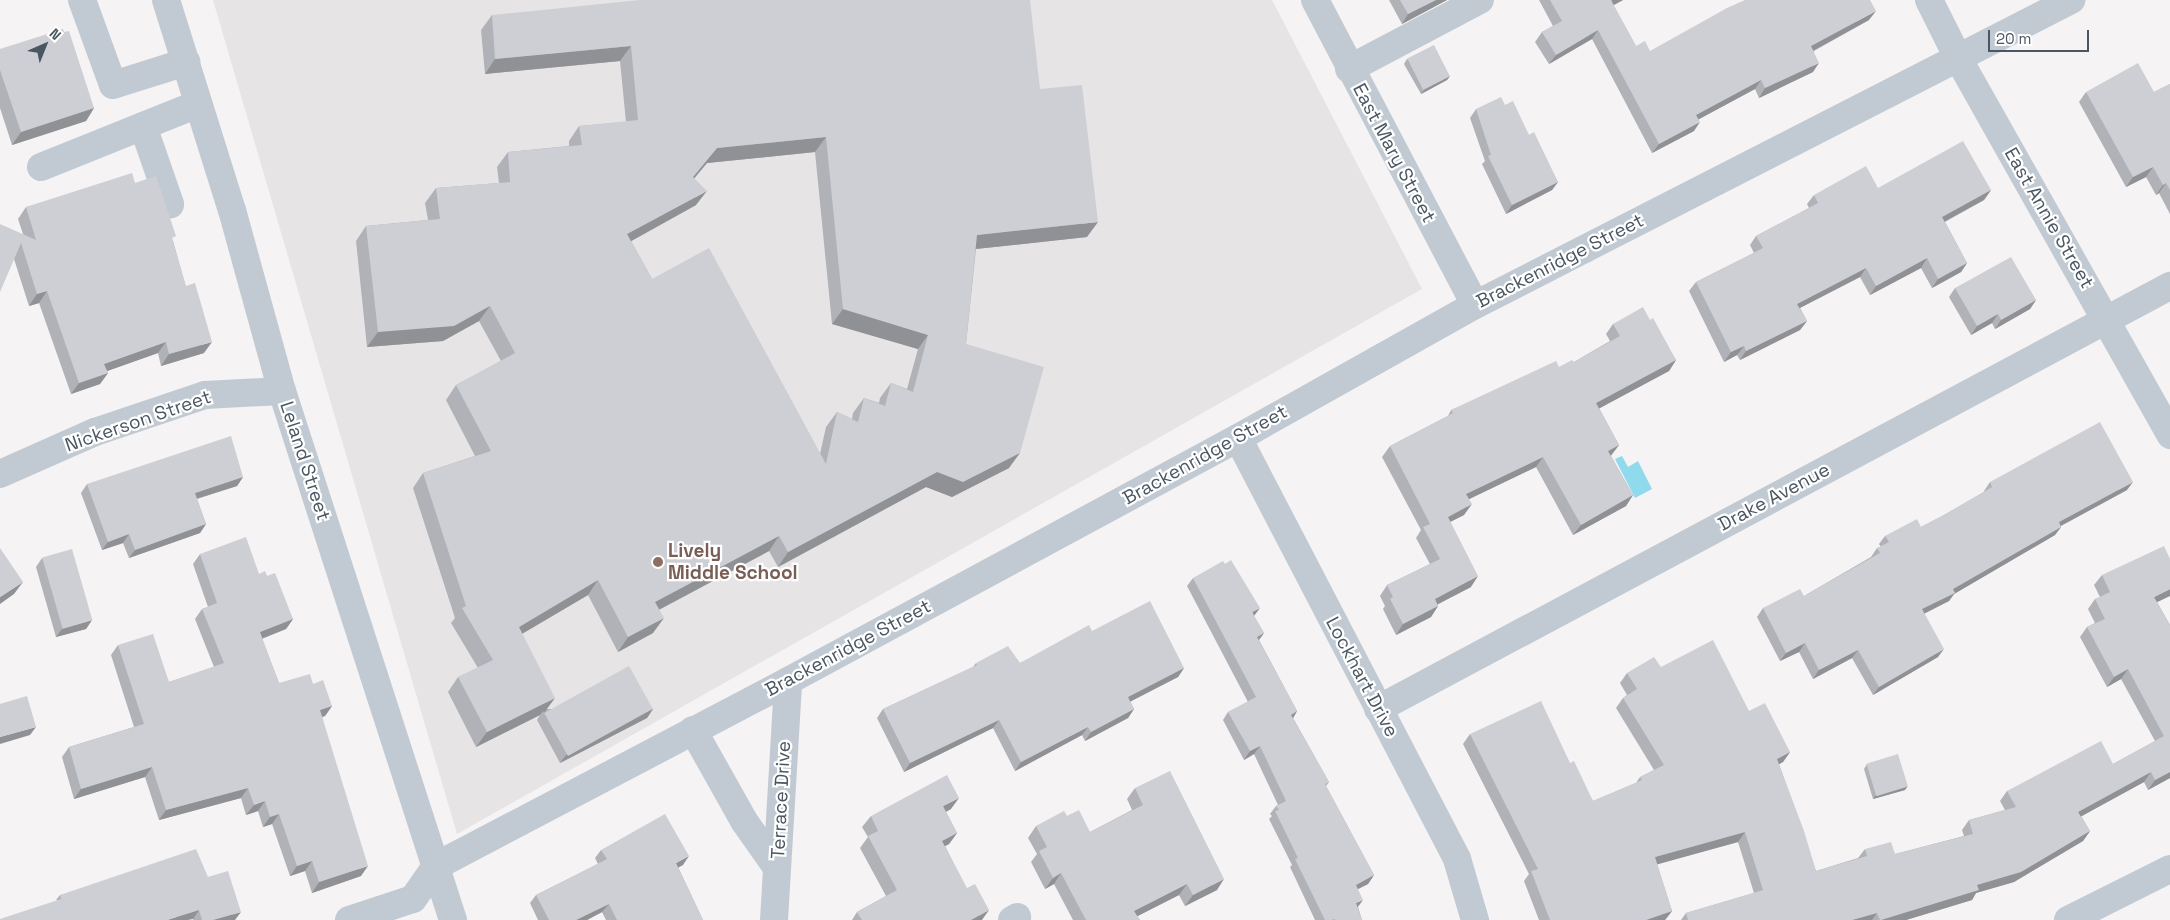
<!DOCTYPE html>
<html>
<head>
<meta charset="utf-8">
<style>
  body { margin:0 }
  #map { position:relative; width:2170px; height:920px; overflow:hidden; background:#f5f3f3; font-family:"Space Grotesk",sans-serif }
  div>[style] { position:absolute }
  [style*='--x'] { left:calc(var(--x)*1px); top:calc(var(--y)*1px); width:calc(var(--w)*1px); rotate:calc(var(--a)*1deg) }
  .education>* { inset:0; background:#e6e4e5 }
  .water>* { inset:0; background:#90daee }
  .minor>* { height:28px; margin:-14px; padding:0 14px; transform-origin:14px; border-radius:14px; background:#c1cad2 }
  .wall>* { inset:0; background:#b0b2b7 }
  .shaded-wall>* { inset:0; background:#909195 }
  .building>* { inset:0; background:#cdcfd5; transform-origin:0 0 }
  .dots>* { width:14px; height:14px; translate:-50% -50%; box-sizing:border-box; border:2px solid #fff; border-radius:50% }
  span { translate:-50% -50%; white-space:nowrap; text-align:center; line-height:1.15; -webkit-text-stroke:4.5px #fff; paint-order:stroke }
  .street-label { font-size:19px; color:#4a5661 }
  .education-label { font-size:19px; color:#785e54; font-weight:700 }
  .left { translate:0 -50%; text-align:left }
  .north { position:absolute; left:20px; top:20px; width:50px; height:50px; -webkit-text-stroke:4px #fff; paint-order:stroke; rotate:44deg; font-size:14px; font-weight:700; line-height:20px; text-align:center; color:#4a5661 }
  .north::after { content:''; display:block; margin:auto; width:18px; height:22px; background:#4a5661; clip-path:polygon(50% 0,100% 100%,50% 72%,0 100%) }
  .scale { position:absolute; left:1988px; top:30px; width:101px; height:22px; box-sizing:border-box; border:2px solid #4a5661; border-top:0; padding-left:6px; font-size:15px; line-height:18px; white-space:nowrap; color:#4a5661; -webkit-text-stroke:4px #fff; paint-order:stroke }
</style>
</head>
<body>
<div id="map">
  <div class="education">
    <i style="clip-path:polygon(213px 0,1272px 0,1422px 289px,457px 834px)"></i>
  </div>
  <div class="water">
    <i style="clip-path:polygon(1622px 456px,1628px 467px,1638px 461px,1652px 489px,1635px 498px,1615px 459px)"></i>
  </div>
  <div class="minor">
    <i style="--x:82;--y:0;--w:90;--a:70"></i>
    <i style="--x:113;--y:85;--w:77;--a:-17.5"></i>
    <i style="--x:166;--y:0;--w:220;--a:72.6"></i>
    <i style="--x:232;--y:210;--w:188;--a:74.6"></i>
    <i style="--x:282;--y:391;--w:556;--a:72.09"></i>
    <i style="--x:1315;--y:0;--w:344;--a:62.3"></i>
    <i style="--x:1929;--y:0;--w:65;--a:63.4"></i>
    <i style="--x:1958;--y:58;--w:433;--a:60.6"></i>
    <i style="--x:1349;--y:69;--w:148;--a:-27.8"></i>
    <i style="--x:143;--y:126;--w:83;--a:70.9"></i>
    <i style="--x:41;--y:167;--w:169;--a:-21.9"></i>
    <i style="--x:1238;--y:438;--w:475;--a:62.5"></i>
    <i style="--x:1457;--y:859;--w:64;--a:73.6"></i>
    <i style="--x:0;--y:474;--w:104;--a:-23.9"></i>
    <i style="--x:95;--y:432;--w:116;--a:-18.6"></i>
    <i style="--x:205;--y:395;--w:77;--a:-3"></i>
    <i style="--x:1378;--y:709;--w:898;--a:-28.11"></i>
    <i style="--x:693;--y:730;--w:104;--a:60.7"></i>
    <i style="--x:744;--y:821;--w:57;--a:54.9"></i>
    <i style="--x:349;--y:920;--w:67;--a:-18.2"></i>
    <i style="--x:413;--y:899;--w:40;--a:-55.1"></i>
    <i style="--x:436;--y:866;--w:398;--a:-27.7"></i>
    <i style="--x:788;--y:681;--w:511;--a:-28.37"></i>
    <i style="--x:1238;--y:438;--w:272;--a:-29.3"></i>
    <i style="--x:1475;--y:305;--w:670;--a:-27.1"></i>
    <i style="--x:774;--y:920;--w:239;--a:-86.6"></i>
    <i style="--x:1012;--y:920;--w:6;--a:-31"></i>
    <i style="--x:2068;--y:920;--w:114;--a:-26.6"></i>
  </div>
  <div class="wall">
    <i style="clip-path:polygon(1389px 0,1447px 0,1402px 24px)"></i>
    <i style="clip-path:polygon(1539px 0,1623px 0,1613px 5px,1636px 46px,1650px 51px,1869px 20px,1814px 51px,1813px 72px,1759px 98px,1755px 89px,1699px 119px,1694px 131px,1652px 153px,1592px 39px,1549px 64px,1535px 42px,1542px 32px,1553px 26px)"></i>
    <i style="clip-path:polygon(evenodd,492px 15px,1040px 89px,1087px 237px,976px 249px,966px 344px,1009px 468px,952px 497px,926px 487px,778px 567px,769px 551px,659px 610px,653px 633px,618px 652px,588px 595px,522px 634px,547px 709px,653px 709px,647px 718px,560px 763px,537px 720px,540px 715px,476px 747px,448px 692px,458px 677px,478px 668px,451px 623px,455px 618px,413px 488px,423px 473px,475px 456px,446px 400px,456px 385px,501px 361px,479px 321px,443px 341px,367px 347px,356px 241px,366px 226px,428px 220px,425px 203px,436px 188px,499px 183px,497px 167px,508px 152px,569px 146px,569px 141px,579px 126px,626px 122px,620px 61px,485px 74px,481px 30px,492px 15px,815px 152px,832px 324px,918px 349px,907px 389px,891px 383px,880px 398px,879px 403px,864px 398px,853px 413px,852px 419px,837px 412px,826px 427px,820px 454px,652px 279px,631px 241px,696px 205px,694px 178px,707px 163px,815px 152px)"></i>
    <i style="clip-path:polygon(0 49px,94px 108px,86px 121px,12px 145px,0 108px)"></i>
    <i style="clip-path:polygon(1407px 59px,1450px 76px,1447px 80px,1421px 94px,1404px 64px)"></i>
    <i style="clip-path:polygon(2170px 84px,2170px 214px,2159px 193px,2156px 195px,2146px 177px,2126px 187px,2079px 102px,2086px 92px,2154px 92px)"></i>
    <i style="clip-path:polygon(1505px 105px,1529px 135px,1558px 182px,1552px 190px,1506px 214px,1482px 164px,1485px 161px,1470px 118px,1476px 109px)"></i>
    <i style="clip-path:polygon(135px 183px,173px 241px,204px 353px,161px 366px,158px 353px,107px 371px,108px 373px,100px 384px,71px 394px,39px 303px,29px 306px,14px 259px,23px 234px,18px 219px,26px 207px)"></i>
    <i style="clip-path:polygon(1878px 188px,1991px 190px,1984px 200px,1945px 222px,1967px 263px,1961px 272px,1932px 288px,1921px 268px,1870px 295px,1860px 277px,1800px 308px,1807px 321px,1800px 330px,1740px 360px,1737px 355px,1724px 362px,1689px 291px,1696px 282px,1754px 253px,1750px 245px,1756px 236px,1809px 208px,1807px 204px,1814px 195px)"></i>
    <i style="clip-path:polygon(1955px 288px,2036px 300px,2030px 309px,1995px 329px,1992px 323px,1971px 335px,1949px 297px)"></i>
    <i style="clip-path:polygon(1650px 320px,1676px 360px,1669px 371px,1599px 408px,1619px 445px,1611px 456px,1633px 495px,1626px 506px,1573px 535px,1536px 467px,1469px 499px,1464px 515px,1450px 522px,1471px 587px,1437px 604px,1438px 606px,1431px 617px,1396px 635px,1383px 609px,1385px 606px,1380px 596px,1387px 585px,1430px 564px,1416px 538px,1421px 530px,1382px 457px,1390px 446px,1448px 416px,1451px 410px,1559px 367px,1574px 362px,1610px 341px,1606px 334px,1613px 324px)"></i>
    <i style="clip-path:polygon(243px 477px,237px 486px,197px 499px,206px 524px,200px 533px,129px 558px,123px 543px,102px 550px,81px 493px,87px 484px)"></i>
    <i style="clip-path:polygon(1990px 482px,2127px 490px,2061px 526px,2061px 527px,2055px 535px,1954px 594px,1949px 601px,1924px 613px,1938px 657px,1873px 695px,1852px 658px,1813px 679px,1799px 652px,1780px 661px,1757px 617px,1763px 608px,1804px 596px,1871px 557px,1877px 548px,1881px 547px,1879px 544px,1885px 536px,1921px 527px,1944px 515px,1984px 492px,1984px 491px)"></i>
    <i style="clip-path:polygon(200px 554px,259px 574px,267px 576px,293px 619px,286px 629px,262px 639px,279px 683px,313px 684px,332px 706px,325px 716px,322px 717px,361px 876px,312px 893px,305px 871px,290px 876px,272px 824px,263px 827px,258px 811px,246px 815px,241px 798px,159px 820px,145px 777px,74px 799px,62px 757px,69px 747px,134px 727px,111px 655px,118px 645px,169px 682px,214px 667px,195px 619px,202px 609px,208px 607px,193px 564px)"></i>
    <i style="clip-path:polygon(42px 558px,92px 620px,86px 629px,56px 637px,36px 567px)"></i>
    <i style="clip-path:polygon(2102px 575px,2157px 602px,2170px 625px,2170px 778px,2148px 790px,2144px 782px,2081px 816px,2090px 831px,2083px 841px,2014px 882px,1976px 893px,1972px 900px,1906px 920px,1681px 920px,1686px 913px,1754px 893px,1738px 842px,1657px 864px,1672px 911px,1665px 920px,1539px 920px,1524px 881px,1529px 874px,1463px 744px,1470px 734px,1570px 763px,1593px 801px,1636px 783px,1640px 777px,1654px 770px,1616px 708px,1623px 698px,1627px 695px,1620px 683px,1627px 673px,1661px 667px,1749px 711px,1790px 752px,1783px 762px,1779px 764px,1816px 871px,1858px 858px,1865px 849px,1895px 854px,1964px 836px,1962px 830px,1969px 820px,2005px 810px,2000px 801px,2007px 791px,2113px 764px,2155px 741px,2121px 679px,2107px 687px,2080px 637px,2087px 627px,2095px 623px,2088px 609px,2095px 599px,2100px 597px,2094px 585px)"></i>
    <i style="clip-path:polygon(1193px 578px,1254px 616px,1264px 633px,1259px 640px,1297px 711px,1293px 718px,1329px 782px,1326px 786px,1374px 875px,1368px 884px,1358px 889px,1358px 907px,1362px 920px,1315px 920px,1290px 867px,1292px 865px,1269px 819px,1272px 816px,1270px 814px,1276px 806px,1278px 805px,1254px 754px,1244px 760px,1223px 720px,1228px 712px,1248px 702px,1187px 586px)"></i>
    <i style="clip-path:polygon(1092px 631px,1184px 668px,1178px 677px,1130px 701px,1134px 709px,1128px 718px,1085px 741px,1082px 735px,1015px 771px,993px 728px,904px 772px,877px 718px,883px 709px,973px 667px,976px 663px,1020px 663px)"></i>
    <i style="clip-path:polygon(1867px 764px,1905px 790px,1873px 799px,1864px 769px)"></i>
    <i style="clip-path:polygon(1135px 788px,1217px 890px,1185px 906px,1179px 895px,1137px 916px,1140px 920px,1073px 920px,1054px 884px,1045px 889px,1031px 862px,1037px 854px,1028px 838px,1036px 826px,1067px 816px,1090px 832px,1132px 810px,1127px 799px)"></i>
    <i style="clip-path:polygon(951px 809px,946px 812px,957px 833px,949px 844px,945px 846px,982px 920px,852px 920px,857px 912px,886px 896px,860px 848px,868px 837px,862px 827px,871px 816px)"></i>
    <i style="clip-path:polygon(601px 850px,683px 865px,678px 867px,703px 920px,606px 920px,602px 912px,587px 920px,538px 920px,530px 903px,536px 895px,598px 864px,595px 858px)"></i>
    <i style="clip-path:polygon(208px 877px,235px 920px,193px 920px,193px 919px,56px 900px,60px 895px)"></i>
  </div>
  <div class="shaded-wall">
    <i style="clip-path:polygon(1436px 0,1447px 0,1402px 24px,1408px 14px)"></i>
    <i style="clip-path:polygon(1612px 0,1623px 0,1605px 10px)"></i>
    <i style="clip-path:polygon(1876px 11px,1869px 20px,1805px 55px,1811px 46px)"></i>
    <i style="clip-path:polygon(1598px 30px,1592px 39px,1549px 64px,1556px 55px)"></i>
    <i style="clip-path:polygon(631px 46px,620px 61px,485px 74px,495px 59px)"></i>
    <i style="clip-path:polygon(1819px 63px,1813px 72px,1759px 98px,1765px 88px)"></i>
    <i style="clip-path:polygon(1450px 76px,1447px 80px,1421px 94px,1424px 90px)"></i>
    <i style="clip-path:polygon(1761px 80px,1755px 89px,1690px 124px,1696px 115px)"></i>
    <i style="clip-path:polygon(94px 108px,86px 121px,12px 145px,21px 132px)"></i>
    <i style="clip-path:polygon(1700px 122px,1694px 131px,1652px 153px,1659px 144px)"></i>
    <i style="clip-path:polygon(826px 137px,815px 152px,707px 163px,683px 192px,693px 177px,717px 148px)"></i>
    <i style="clip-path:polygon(2153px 167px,2146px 177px,2126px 187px,2133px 177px)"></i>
    <i style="clip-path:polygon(1558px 182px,1552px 190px,1506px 214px,1512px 205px)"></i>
    <i style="clip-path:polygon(2166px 183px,2159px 193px,2156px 195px,2163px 185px)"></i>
    <i style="clip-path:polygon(1991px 190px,1984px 200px,1936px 226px,1942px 217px)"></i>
    <i style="clip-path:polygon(707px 191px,696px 205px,617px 249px,627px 234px)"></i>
    <i style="clip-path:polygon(1098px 222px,1087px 237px,966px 250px,977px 235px)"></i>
    <i style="clip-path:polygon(1927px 258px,1921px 268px,1870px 295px,1876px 286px)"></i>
    <i style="clip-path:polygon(1967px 263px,1961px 272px,1932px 288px,1938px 279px)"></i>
    <i style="clip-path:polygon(1866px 268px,1860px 277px,1790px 313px,1797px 304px)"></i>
    <i style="clip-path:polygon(47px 291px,39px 303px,29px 306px,37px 294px)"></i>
    <i style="clip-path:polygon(2036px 300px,2030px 309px,1995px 329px,2001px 320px)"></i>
    <i style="clip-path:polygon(490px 306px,479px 321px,443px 341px,367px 347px,378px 332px)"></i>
    <i style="clip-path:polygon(843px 309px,928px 335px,918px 349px,832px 324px)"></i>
    <i style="clip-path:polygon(1998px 314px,1992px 323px,1971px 335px,1977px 326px)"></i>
    <i style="clip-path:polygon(1807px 321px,1800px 330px,1740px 360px,1746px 351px)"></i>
    <i style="clip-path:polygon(166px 342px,158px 353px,96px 375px,104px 364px)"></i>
    <i style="clip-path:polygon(212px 342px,204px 353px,161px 366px,169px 354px)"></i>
    <i style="clip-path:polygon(1744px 346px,1737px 355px,1724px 362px,1731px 352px)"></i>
    <i style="clip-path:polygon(1676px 360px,1669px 371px,1589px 414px,1596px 403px)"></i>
    <i style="clip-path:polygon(108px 373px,100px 384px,71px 394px,79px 383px)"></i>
    <i style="clip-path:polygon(1619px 445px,1611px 455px,1600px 461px,1608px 451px)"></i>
    <i style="clip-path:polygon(1020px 453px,1009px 468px,952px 497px,926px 487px,778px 567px,788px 552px,937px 472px)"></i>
    <i style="clip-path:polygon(1543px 457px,1536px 467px,1459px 504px,1466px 494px)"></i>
    <i style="clip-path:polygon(243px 477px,237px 486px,189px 501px,195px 493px)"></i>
    <i style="clip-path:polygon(2133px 482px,2127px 490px,2053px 530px,2059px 522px)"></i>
    <i style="clip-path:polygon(1633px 495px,1626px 506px,1573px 535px,1581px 525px)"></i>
    <i style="clip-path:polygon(1472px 504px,1464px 515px,1440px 527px,1448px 517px)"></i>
    <i style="clip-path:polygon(206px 524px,200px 533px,129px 558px,135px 550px)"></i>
    <i style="clip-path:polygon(2061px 527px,2055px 535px,1954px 594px,1949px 601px,1916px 618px,1922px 609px,1953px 589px)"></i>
    <i style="clip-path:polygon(129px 534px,123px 543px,102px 550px,108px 542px)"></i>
    <i style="clip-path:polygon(779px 536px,769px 551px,645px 617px,655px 602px)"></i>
    <i style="clip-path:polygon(1478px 576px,1471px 587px,1427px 610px,1435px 599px)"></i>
    <i style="clip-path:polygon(598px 580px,588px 595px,508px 642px,519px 627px)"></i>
    <i style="clip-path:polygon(23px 582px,14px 594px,0 604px,0 597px)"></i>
    <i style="clip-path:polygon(2170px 589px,2170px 596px,2147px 607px,2154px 597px)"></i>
    <i style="clip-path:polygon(1438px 606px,1431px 617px,1396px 635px,1403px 624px)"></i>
    <i style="clip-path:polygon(1260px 608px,1254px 616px,1252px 612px)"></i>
    <i style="clip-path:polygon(664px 618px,653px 633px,618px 652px,628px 637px)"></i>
    <i style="clip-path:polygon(293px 619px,286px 629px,253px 642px,260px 632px)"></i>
    <i style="clip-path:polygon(92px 620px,86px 629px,56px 637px,62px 629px)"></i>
    <i style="clip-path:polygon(1264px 633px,1258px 641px,1257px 637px)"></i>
    <i style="clip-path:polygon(1805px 643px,1799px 652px,1780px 661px,1786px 653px)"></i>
    <i style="clip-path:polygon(1944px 649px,1938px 657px,1873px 695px,1879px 687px)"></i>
    <i style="clip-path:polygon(1858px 650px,1852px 658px,1813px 679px,1819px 670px)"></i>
    <i style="clip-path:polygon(1184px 668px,1178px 677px,1122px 706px,1128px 697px)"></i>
    <i style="clip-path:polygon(2128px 669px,2121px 679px,2107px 687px,2114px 677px)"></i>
    <i style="clip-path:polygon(555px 698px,544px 713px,543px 711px,540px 715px,476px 747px,487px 732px)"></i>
    <i style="clip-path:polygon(332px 706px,325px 716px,313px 720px,320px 710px)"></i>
    <i style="clip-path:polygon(653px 709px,647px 718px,560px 763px,566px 755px)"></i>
    <i style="clip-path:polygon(1134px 709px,1128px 718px,1085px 741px,1091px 732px)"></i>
    <i style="clip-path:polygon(1297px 711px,1292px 720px,1291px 715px)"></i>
    <i style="clip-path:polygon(999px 720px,993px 728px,904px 772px,910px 763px)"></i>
    <i style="clip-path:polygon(36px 727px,30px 735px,0 744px,0 737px)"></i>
    <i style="clip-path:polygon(1088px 727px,1082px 735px,1015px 771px,1021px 762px)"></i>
    <i style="clip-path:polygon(1260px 746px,1254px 754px,1244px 760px,1250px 751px)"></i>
    <i style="clip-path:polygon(1790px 752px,1783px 762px,1770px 769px,1777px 759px)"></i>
    <i style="clip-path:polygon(152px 767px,145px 777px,74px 799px,81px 789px)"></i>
    <i style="clip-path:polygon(2151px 772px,2144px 782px,2071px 822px,2078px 812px)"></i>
    <i style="clip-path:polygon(2170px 772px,2170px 778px,2148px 790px,2155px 780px)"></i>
    <i style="clip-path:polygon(1908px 786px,1905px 790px,1873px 799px,1876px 795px)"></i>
    <i style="clip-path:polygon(248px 788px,241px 798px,159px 820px,166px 810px)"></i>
    <i style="clip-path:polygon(959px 798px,951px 809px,935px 817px,943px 806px)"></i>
    <i style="clip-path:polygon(265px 801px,258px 811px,246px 815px,254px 805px)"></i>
    <i style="clip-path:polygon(279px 814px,272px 824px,263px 827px,270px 817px)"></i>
    <i style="clip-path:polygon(2090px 831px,2083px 841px,2014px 882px,1976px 893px,1972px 900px,1906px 920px,1881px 920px,1977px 885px)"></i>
    <i style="clip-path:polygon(1745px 832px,1738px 842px,1648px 867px,1655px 857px)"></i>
    <i style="clip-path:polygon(957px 833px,949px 844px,934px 852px,942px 841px)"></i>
    <i style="clip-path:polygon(689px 856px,683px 865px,670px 872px,676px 863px)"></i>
    <i style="clip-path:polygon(312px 861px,305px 871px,290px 876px,297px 866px)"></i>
    <i style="clip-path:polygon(368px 866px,361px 876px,312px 893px,319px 882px)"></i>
    <i style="clip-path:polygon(1061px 873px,1054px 884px,1045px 889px,1053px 878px)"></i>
    <i style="clip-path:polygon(1374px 875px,1368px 884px,1350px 893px,1356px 885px)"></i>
    <i style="clip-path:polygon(1224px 879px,1217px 890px,1185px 906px,1193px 895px)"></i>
    <i style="clip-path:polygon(1187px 884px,1179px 895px,1130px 920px,1134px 911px)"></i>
    <i style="clip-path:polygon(1363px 900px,1357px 908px,1356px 903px)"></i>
    <i style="clip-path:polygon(609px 904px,602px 912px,587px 920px,576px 920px)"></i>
    <i style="clip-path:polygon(199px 910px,193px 919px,188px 920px,167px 920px)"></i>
    <i style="clip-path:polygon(989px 910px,982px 920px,971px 920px)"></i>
    <i style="clip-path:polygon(1672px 911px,1665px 920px,1646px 920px)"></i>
    <i style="clip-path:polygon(241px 912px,235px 920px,213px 920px)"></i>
    <i style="clip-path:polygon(1877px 913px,1872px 920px,1852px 920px)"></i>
  </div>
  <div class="building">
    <i style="clip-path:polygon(evenodd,640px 0,1030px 0,1040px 89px,1082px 85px,1098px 222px,977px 235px,966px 344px,1044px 367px,1020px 453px,963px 482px,937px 472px,788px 552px,779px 536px,655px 602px,664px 618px,628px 637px,598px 580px,519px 627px,555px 698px,487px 732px,458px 677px,493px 660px,462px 608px,466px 606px,423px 473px,491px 451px,456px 385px,515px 353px,490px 306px,454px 326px,378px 332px,366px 226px,440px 219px,436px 188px,510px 182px,508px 152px,582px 145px,579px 126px,638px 120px,631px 46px,495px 59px,492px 15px,640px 0,826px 137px,843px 309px,928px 335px,913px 392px,891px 383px,885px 406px,864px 398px,858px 422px,837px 412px,826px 464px,709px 248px,652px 279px,627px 234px,707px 191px,693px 177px,717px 148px,826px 137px)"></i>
    <i style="clip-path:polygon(1400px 0,1436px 0,1408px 14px)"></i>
    <i style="clip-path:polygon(1550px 0,1612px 0,1611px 0,1636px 46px,1645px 41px,1650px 51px,1727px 8px,1745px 0,1870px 0,1876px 11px,1811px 46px,1819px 63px,1765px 88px,1761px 80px,1696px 115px,1700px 122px,1659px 144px,1598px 30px,1556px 55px,1542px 32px,1562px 21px)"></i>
    <i style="clip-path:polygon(63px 29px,64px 32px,69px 31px,94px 108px,21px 132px,0 70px,0 49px)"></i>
    <i style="left:1434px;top:45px;width:35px;height:30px;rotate:63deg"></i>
    <i style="clip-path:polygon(2138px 63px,2154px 92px,2170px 84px,2170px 190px,2166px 183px,2163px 185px,2153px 167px,2133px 177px,2086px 92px)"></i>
    <i style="clip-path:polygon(1501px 97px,1505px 105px,1513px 101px,1529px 135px,1534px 132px,1558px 182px,1512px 205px,1488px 156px,1491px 155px,1476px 109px)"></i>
    <i style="clip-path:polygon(1963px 141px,1991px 190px,1942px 217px,1967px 263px,1938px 279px,1927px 258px,1876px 286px,1866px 268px,1797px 304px,1807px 321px,1746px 351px,1744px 346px,1731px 352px,1696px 282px,1763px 248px,1756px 236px,1818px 203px,1814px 195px,1866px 166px,1878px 188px)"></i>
    <i style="clip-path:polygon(132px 173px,135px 183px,156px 176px,176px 236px,172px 238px,186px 286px,195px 283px,212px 342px,169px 354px,166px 342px,104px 364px,108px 373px,79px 383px,47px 291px,37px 294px,21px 243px,0 292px,0 224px,36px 240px,26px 207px)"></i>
    <i style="clip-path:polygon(2011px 257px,2036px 300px,2001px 320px,1998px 314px,1977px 326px,1955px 288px)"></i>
    <i style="clip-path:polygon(1643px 307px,1650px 320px,1653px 318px,1676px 360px,1596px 403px,1619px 445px,1608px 451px,1633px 495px,1581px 525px,1543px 457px,1466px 494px,1472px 504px,1448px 517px,1478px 576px,1435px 599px,1438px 606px,1403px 624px,1390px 599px,1393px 597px,1387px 585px,1440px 559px,1423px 527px,1430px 524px,1390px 446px,1453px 413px,1451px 410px,1556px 361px,1559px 367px,1572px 360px,1574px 362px,1620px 336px,1613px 324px)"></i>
    <i style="clip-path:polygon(2100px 422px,2133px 482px,2059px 522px,2061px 527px,1953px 589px,1955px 593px,1922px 609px,1944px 649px,1879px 687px,1858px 650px,1819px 670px,1805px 643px,1786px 653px,1763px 608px,1800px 589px,1804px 596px,1880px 553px,1877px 548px,1889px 542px,1885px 536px,1917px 519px,1921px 527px,1944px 515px,1992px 487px,1990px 482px)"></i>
    <i style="clip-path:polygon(231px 436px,243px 477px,195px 493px,206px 524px,135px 550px,129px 534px,108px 542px,87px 484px)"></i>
    <i style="clip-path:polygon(246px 537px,259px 574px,265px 571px,267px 576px,275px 573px,293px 619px,260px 632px,279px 683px,310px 674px,313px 684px,323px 680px,332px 706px,320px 710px,368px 866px,319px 882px,312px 861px,297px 866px,279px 814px,270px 817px,265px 801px,254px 805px,248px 788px,166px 810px,152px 767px,81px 789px,69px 747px,144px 724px,118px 645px,153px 634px,169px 682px,224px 663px,202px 609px,217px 603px,200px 554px)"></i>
    <i style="clip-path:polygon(2164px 546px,2170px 559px,2170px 589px,2154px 597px,2170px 625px,2170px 772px,2155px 780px,2151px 772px,2078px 812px,2090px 831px,2021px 872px,1977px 885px,1979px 890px,1881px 920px,1880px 920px,1877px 913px,1852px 920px,1688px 920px,1686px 913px,1763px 890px,1745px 832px,1655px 857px,1672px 911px,1646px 920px,1550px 920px,1531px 871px,1538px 869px,1470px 734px,1541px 701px,1570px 763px,1574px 761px,1593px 801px,1642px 780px,1640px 777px,1664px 765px,1623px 698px,1637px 689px,1627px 673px,1654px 657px,1661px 667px,1713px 640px,1749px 711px,1765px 703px,1790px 752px,1777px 759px,1804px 831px,1816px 871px,1867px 856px,1865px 849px,1891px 842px,1895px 854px,1973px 834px,1969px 820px,2016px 807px,2007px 791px,2101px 741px,2113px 764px,2164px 736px,2128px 669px,2114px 677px,2087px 627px,2105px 619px,2095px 599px,2110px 592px,2102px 575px)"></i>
    <i style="clip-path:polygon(0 548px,23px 582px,0 597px)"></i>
    <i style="left:72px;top:549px;width:74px;height:31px;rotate:74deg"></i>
    <i style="clip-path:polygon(1231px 560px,1260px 608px,1252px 612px,1264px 633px,1257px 637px,1297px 711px,1291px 715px,1329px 782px,1325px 784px,1374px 875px,1356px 885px,1363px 900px,1356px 903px,1362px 920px,1335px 920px,1335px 919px,1331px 920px,1325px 920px,1295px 859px,1298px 858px,1275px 811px,1279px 810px,1276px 806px,1286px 801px,1260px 746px,1250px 751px,1228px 712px,1256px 697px,1193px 578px,1223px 561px,1225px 564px)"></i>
    <i style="clip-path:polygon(1150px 601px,1184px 668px,1128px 697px,1134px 709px,1091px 732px,1088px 727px,1021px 762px,999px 720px,910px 763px,883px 709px,977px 665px,976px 663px,1008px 646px,1020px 663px,1089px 625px,1092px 631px)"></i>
    <i style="left:629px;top:666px;width:49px;height:97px;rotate:61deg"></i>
    <i style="clip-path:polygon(27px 696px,36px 727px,0 737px,0 704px)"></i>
    <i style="left:1898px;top:754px;width:34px;height:33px;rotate:73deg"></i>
    <i style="clip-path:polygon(1170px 771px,1224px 879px,1193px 895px,1187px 884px,1134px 911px,1140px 920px,1086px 920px,1061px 873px,1053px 878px,1039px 851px,1047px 847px,1036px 826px,1064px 811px,1067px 816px,1079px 810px,1090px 832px,1143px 805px,1135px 788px)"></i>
    <i style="clip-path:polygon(947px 775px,959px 798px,943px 806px,957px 833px,942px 841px,967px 888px,975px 884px,989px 910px,971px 920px,862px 920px,857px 912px,897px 890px,868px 836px,878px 831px,871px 816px)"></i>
    <i style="clip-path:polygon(665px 814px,689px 856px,676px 863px,703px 920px,617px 920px,609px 904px,576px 920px,549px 920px,536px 895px,607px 859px,601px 850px)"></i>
    <i style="clip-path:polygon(196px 849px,208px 877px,228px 871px,241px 912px,213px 920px,202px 920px,199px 910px,167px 920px,0 920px,0 919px,61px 899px,60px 895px)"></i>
  </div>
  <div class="dots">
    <i style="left:658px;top:562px;background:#8d6e63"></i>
  </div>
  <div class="street-label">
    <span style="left:1394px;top:153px;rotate:62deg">East Mary Street</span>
    <span style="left:2049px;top:218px;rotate:60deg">East Annie Street</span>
    <span style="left:1560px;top:261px;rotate:-27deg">Brackenridge Street</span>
    <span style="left:138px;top:421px;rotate:-19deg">Nickerson Street</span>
    <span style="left:1205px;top:455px;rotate:-29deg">Brackenridge Street</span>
    <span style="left:305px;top:461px;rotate:72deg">Leland Street</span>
    <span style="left:1774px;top:497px;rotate:-28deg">Drake Avenue</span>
    <span style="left:848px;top:648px;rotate:-28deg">Brackenridge Street</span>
    <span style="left:1362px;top:677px;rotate:62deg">Lockhart Drive</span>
    <span style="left:781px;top:800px;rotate:-87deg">Terrace Drive</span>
  </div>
  <div class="education-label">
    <span class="left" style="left:668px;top:562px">Lively<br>Middle School</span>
  </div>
  <div class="north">N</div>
  <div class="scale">20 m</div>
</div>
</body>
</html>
